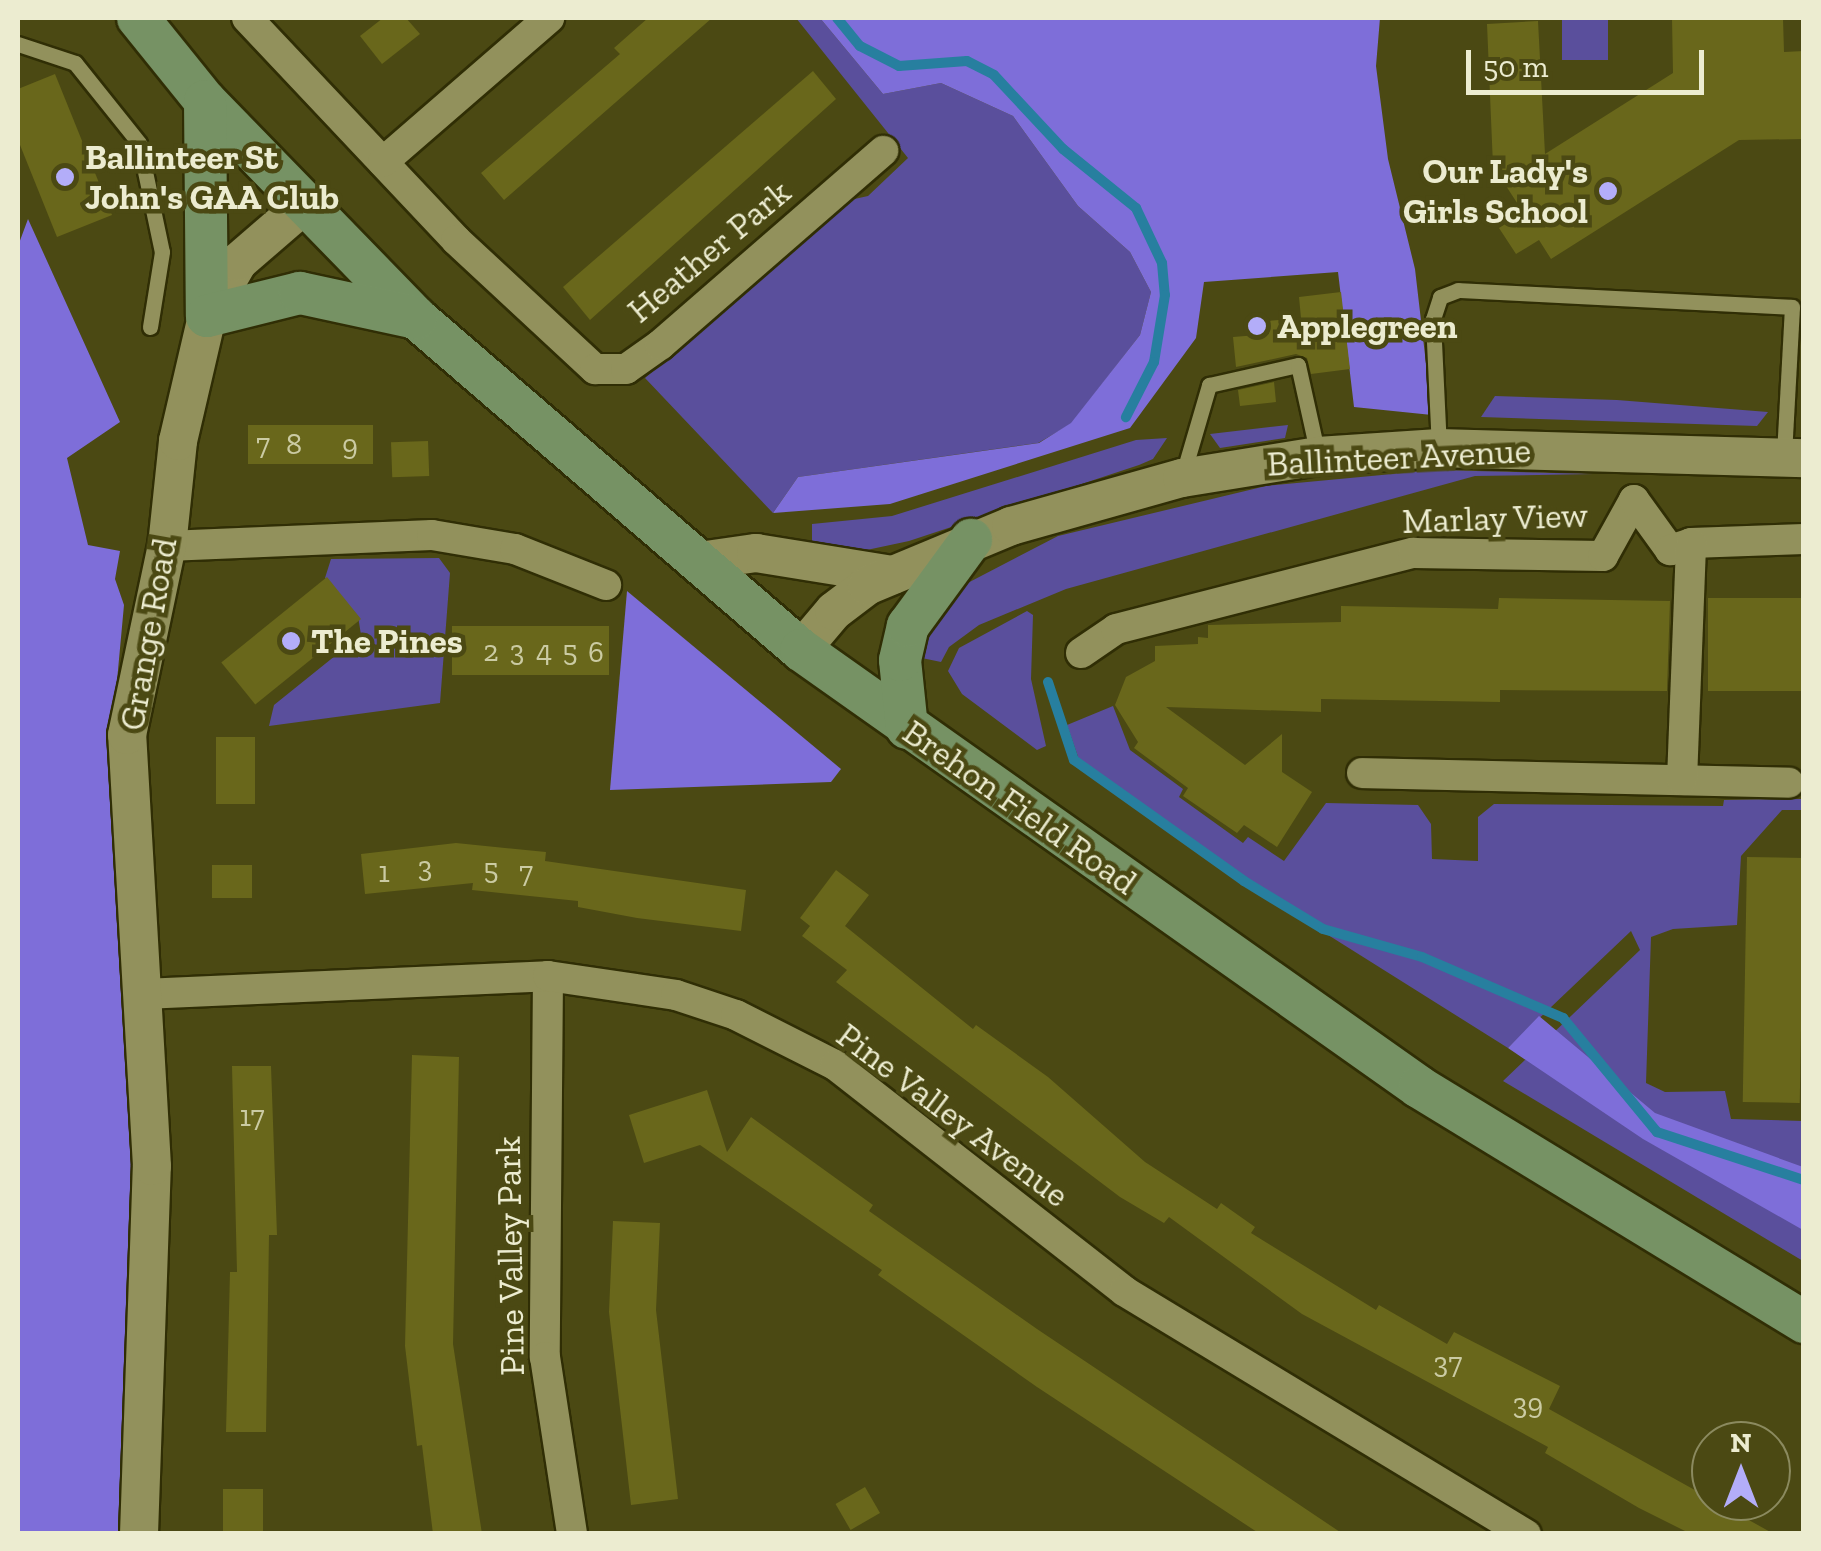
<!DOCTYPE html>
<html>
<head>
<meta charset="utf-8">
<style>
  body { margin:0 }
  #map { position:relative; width:1821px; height:1551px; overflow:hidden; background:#4b4913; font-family:"Zilla Slab",serif }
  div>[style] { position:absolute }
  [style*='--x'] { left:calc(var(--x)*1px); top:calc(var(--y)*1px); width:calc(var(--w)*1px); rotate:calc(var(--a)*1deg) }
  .green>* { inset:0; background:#5a4f9c; transform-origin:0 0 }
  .forest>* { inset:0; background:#7e6ed9 }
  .stream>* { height:10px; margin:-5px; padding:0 5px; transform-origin:5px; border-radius:5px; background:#277f9f }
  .building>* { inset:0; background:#69671b; transform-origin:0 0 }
  .roads { filter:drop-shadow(2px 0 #302e05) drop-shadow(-2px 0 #302e05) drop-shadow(0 2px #302e05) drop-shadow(0 -2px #302e05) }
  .service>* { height:15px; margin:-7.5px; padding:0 7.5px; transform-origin:7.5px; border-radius:7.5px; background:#92915c }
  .minor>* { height:30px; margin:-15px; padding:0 15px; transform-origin:15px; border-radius:15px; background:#92915c }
  .tertiary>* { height:38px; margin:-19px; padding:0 19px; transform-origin:19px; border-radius:19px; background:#92915c }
  .secondary>* { height:42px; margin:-21px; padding:0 21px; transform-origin:21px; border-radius:21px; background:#769264 }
  .dots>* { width:28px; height:28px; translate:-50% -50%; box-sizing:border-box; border:5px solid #4b4913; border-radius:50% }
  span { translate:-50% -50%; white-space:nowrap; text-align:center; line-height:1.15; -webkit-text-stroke:9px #4b4913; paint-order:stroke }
  .number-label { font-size:30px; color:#cbcba3 }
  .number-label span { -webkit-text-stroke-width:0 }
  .poi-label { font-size:35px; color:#ececd0; font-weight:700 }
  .left { translate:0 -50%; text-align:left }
  .right { translate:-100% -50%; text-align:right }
  .street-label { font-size:35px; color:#ececd0 }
  .frame { position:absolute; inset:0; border:20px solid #ececd0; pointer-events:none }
  .north { position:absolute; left:1691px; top:1421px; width:100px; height:100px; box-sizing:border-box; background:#4b4913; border:2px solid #8b8a5f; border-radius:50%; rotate:0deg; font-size:28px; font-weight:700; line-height:40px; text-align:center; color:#ececd0 }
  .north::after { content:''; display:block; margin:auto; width:35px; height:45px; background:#b3adf9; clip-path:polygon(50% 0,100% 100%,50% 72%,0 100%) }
  .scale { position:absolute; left:1466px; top:50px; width:238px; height:45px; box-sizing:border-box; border:5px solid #ececd0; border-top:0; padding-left:12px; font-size:30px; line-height:35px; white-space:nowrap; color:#ececd0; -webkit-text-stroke:8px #4b4913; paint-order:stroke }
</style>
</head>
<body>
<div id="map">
  <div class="green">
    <i style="clip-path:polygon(796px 18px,820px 18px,883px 94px,941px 83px,1013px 116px,1078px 206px,1130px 252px,1151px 292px,1140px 335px,1071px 424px,1038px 443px,798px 477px,773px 513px,645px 378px,850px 200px,868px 196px,908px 158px)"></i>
    <i style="left:1562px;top:18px;width:46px;height:42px"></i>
    <i style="clip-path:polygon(1495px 396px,1617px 400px,1768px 412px,1757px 426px,1481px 417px)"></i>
    <i style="clip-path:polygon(1288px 425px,1285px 438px,1220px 448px,1210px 434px)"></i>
    <i style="clip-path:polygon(1167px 438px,1153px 459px,1139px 465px,909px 541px,862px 551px,812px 549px,812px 524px,892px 516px,1136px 440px)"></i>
    <i style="clip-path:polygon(1435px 470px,1594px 474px,1475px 476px,1066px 589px,979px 625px,949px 647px,941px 662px,917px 657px,919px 641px,958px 588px,1058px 536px,1266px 486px)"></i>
    <i style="clip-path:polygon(439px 558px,450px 573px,440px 703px,269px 726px,274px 705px,361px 635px,358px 616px,325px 578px,331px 559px)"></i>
    <i style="clip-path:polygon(1027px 611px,1033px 615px,1031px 679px,1046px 746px,1037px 750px,962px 694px,948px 671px,959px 648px)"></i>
    <i style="clip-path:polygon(1113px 706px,1130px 750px,1183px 789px,1179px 797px,1243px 843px,1248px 837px,1284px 861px,1326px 803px,1418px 805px,1431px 824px,1432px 859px,1478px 861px,1478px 817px,1494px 804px,1723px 806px,1724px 800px,1803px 799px,1803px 810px,1782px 810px,1741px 856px,1737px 925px,1673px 929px,1651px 937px,1646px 1083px,1665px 1092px,1725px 1091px,1731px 1119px,1803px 1121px,1803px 1261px,1503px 1081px,1640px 950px,1631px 931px,1508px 1048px,1255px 889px,1082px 768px,1067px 725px)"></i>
  </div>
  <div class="forest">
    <i style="clip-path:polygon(820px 18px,1380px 18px,1376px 66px,1388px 159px,1415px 269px,1432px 415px,1354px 407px,1338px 272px,1204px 282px,1196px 338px,1130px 428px,890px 504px,773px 513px,798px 477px,1039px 443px,1071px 423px,1140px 335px,1151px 292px,1130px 252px,1078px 206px,1013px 116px,941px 83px,883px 94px)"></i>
    <i style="clip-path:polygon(28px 219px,120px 422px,67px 458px,88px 545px,120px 551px,115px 579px,124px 605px,112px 735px,137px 1259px,122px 1533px,18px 1533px,18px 246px)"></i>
    <i style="clip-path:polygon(627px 591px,841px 769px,831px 782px,610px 790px)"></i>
    <i style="clip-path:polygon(1539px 1016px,1655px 1113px,1803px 1167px,1803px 1230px,1643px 1139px,1508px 1048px)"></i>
  </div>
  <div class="stream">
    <i style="--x:837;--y:18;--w:36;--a:51"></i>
    <i style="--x:860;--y:46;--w:44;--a:27.1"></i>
    <i style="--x:899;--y:66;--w:68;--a:-4.2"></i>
    <i style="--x:967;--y:61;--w:30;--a:27"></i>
    <i style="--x:994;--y:75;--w:101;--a:47"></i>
    <i style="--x:1063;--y:149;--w:94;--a:38.9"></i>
    <i style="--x:1136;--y:208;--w:61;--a:64.7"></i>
    <i style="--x:1162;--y:263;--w:32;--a:85"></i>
    <i style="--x:1165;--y:295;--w:68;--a:99.3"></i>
    <i style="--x:1154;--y:362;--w:62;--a:117"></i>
    <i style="--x:1048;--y:682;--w:82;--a:71.6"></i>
    <i style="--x:1074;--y:760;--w:209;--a:35.4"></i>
    <i style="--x:1244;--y:881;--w:92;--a:31.3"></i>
    <i style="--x:1323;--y:929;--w:103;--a:15.8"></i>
    <i style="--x:1422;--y:957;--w:154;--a:23.4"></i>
    <i style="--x:1563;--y:1018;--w:148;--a:50.5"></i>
    <i style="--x:1657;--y:1132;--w:155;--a:18.1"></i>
  </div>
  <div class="building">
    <i style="clip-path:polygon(383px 18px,406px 18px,420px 34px,382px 64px,360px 36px)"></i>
    <i style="clip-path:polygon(648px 18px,712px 18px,504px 200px,481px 173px,620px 54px,614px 48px)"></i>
    <i style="clip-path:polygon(1672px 18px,1783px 18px,1784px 52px,1804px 51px,1804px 139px,1739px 140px,1551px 259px,1539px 240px,1516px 254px,1499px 228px,1523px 212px,1493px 166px,1487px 24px,1538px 21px,1545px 154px,1673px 73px)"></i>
    <i style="clip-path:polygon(813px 71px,836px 99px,590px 320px,563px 287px)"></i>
    <i style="clip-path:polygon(55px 74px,112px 215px,57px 237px,18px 140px,18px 89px)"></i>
    <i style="clip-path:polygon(1341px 292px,1350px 369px,1311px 374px,1307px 358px,1296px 354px,1236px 367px,1233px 337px,1269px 334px,1268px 321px,1301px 318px,1299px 297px)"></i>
    <i style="clip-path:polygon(1274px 382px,1276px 402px,1240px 406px,1238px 390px)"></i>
    <i style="left:248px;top:425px;width:125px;height:39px"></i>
    <i style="left:428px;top:441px;width:35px;height:37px;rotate:88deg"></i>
    <i style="left:327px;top:577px;width:54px;height:136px;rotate:51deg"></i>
    <i style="clip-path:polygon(1499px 598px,1670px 601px,1667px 691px,1500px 690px,1500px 702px,1321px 699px,1321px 712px,1166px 707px,1245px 765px,1282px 734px,1282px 772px,1312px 792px,1277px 847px,1244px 825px,1237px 833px,1183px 796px,1188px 788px,1134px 748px,1138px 742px,1115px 705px,1126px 677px,1155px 661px,1155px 646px,1198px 644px,1198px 637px,1208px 638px,1208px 625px,1341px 622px,1341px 606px,1498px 609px)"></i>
    <i style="left:1708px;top:598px;width:96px;height:93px"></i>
    <i style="left:452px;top:626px;width:157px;height:49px"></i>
    <i style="left:216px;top:737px;width:39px;height:67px"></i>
    <i style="clip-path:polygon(456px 843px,546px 852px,545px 861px,746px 890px,741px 931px,637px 918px,578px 907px,578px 901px,472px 890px,473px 883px,365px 894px,361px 854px)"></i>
    <i style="left:1747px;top:857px;width:57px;height:245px;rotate:1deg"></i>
    <i style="left:212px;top:865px;width:40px;height:33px"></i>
    <i style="clip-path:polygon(836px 870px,869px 895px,845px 926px,973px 1029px,976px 1025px,1048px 1077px,1145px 1162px,1217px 1209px,1221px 1203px,1255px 1227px,1251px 1233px,1376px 1310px,1379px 1305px,1447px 1344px,1454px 1332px,1560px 1386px,1549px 1409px,1774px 1534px,1691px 1534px,1639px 1508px,1545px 1453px,1548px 1447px,1302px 1314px,1169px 1217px,1164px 1223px,1120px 1197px,836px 982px,847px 970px,802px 936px,810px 926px,800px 918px)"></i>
    <i style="clip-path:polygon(412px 1055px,459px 1057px,453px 1344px,482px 1534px,433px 1534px,422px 1445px,417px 1446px,405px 1346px)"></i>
    <i style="clip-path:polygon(232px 1066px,271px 1066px,277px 1235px,269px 1235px,266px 1432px,226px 1432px,230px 1272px,237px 1272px)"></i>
    <i style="clip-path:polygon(707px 1090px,727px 1152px,751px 1117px,873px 1205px,869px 1211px,1037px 1329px,1343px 1534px,1260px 1534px,1037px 1387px,878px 1275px,882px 1270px,700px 1145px,644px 1163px,629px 1115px)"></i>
    <i style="clip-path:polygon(613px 1221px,660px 1223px,656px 1310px,678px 1499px,631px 1505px,609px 1312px)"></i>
    <i style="left:865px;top:1487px;width:30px;height:34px;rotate:60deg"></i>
    <i style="left:223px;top:1489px;width:40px;height:45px"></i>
  </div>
  <div class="roads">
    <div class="service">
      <i style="--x:18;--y:44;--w:60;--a:18.4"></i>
      <i style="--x:75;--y:63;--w:102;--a:51.3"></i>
      <i style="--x:139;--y:143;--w:111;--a:78.1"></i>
      <i style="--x:162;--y:252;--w:76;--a:99.1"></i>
      <i style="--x:1439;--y:448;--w:129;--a:-92.7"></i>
      <i style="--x:1433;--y:319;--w:23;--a:-72"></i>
      <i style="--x:1440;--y:297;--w:19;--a:-21"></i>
      <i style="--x:1458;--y:290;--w:334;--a:2.9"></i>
      <i style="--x:1792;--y:307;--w:149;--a:93.1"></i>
      <i style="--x:1183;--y:474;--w:93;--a:-73.7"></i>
      <i style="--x:1209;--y:385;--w:91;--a:-12.7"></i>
      <i style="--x:1298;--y:365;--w:92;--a:77.5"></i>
    </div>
    <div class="minor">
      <i style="--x:247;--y:18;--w:305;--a:46.7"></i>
      <i style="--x:456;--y:240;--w:190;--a:42.9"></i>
      <i style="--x:595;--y:369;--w:31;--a:0"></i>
      <i style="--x:626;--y:369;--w:42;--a:-35.2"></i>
      <i style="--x:660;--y:345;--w:296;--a:-41"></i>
      <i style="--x:383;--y:162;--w:220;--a:-40.9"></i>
      <i style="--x:167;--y:546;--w:265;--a:-2.4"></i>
      <i style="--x:432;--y:535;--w:84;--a:9.6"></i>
      <i style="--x:515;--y:549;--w:98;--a:21.6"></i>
      <i style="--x:1081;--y:653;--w:42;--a:-34.4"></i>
      <i style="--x:1116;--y:629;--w:307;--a:-14.4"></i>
      <i style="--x:1413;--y:553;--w:190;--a:0.9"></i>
      <i style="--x:1603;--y:556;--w:64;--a:-61"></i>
      <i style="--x:1634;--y:500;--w:62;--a:54.2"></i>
      <i style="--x:1670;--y:550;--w:22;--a:-18"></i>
      <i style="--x:1691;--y:543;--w:113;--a:-2"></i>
      <i style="--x:1362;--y:773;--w:427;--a:1.3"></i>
      <i style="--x:1682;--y:780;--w:237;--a:-87.8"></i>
      <i style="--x:548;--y:976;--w:381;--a:90.5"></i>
      <i style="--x:545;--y:1357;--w:179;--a:81.3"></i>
      <i style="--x:143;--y:994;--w:405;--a:-2.5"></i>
      <i style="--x:548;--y:976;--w:129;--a:8.4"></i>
      <i style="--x:676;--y:995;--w:63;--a:18.4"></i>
      <i style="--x:736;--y:1015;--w:111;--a:26.8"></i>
      <i style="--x:835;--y:1065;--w:367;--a:38"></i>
      <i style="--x:1124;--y:1291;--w:470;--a:31.2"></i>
    </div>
    <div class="tertiary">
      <i style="--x:699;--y:561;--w:58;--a:-8"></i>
      <i style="--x:756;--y:553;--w:138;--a:9.2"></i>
      <i style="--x:801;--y:650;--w:51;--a:-49.8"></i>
      <i style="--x:834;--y:611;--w:41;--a:-37.1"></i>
      <i style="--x:867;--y:586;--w:156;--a:-22.6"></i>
      <i style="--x:1011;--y:526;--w:178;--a:-15.7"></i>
      <i style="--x:1182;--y:478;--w:138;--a:-9.2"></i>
      <i style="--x:1318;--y:456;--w:121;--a:-3.8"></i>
      <i style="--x:1439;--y:448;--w:365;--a:1.6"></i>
      <i style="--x:139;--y:1534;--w:368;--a:-88"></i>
      <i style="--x:152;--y:1166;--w:432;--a:-93.3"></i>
      <i style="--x:127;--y:735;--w:193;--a:-78.1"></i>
      <i style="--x:167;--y:546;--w:106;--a:-84"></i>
      <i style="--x:178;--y:441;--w:128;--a:-76.9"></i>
      <i style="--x:207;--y:316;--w:62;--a:-60.1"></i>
      <i style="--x:238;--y:262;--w:87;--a:-40.8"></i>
    </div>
    <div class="secondary">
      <i style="--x:138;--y:18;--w:107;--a:51.1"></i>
      <i style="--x:205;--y:101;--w:303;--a:45.8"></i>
      <i style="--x:416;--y:318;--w:508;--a:40.77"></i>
      <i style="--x:801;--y:650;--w:757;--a:35.26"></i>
      <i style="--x:1419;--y:1087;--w:451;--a:31.4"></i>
      <i style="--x:205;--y:101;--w:215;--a:89.5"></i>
      <i style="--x:207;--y:316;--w:96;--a:-13.9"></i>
      <i style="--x:300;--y:293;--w:119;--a:12.2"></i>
      <i style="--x:907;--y:728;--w:68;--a:-95.9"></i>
      <i style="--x:900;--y:660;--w:35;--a:-77"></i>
      <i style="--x:908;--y:626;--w:107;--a:-53.8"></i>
    </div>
  </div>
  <div class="dots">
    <i style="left:65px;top:177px;background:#b3adf9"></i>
    <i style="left:1608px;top:191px;background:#b3adf9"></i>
    <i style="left:1257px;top:326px;background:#b3adf9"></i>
    <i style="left:291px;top:641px;background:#b3adf9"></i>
  </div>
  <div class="number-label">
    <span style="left:263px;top:444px">7</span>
    <span style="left:294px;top:444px">8</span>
    <span style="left:350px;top:445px">9</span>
    <span style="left:491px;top:651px">2</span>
    <span style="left:517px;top:651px">3</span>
    <span style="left:544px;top:651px">4</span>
    <span style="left:570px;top:651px">5</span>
    <span style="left:596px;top:652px">6</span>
    <span style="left:425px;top:867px">3</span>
    <span style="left:491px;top:869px">5</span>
    <span style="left:384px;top:872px">1</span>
    <span style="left:526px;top:872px">7</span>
    <span style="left:252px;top:1116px">17</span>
    <span style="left:1448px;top:1363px">37</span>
    <span style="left:1528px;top:1404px">39</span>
  </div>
  <div class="poi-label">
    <span class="left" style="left:85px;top:177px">Ballinteer St<br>John's GAA Club</span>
    <span class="right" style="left:1588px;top:191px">Our Lady's<br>Girls School</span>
    <span class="left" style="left:1277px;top:326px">Applegreen</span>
    <span class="left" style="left:311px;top:641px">The Pines</span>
  </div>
  <div class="street-label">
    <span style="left:709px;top:251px;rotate:-40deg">Heather Park</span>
    <span style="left:1399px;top:457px;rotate:-3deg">Ballinteer Avenue</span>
    <span style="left:1495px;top:518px;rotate:-2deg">Marlay View</span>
    <span style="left:148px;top:634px;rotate:-80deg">Grange Road</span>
    <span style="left:1020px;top:807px;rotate:35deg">Brehon Field Road</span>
    <span style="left:953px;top:1115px;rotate:37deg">Pine Valley Avenue</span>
    <span style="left:510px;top:1256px;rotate:-91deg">Pine Valley Park</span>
  </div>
  <div class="frame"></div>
  <div class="north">N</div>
  <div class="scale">50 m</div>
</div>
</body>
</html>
